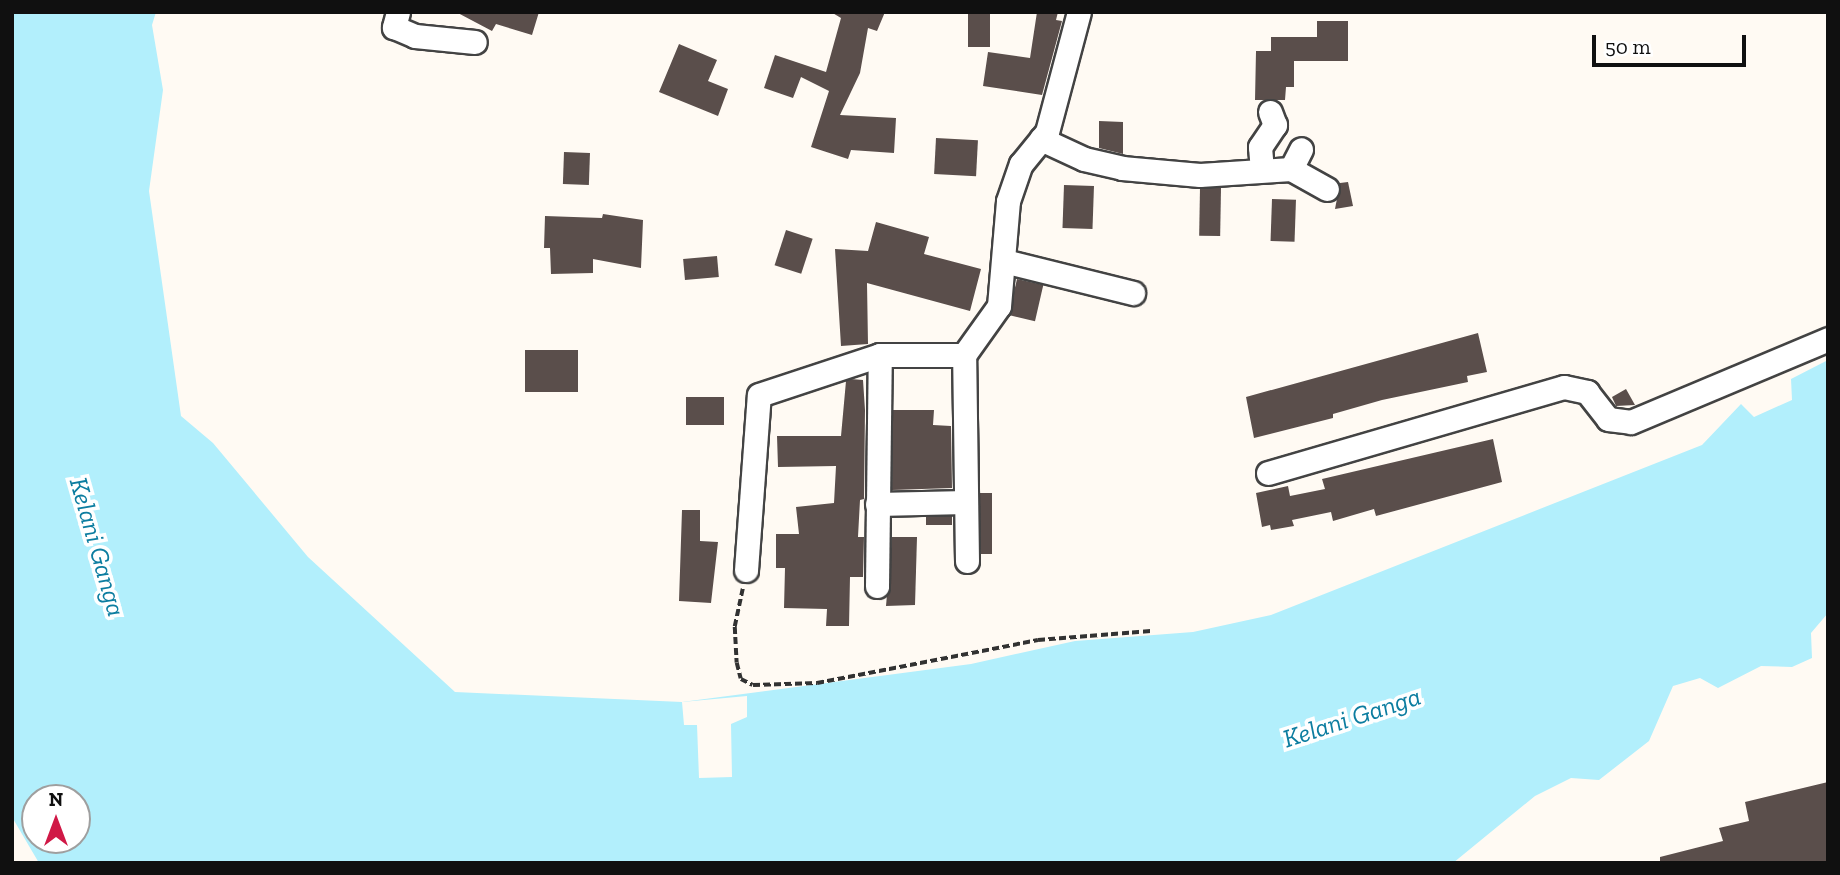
<!DOCTYPE html>
<html>
<head>
<meta charset="utf-8">
<style>
  body { margin:0 }
  #map { position:relative; width:1840px; height:875px; overflow:hidden; background:#fffaf3; font-family:"Zilla Slab",serif }
  div>[style] { position:absolute }
  [style*='--x'] { left:calc(var(--x)*1px); top:calc(var(--y)*1px); width:calc(var(--w)*1px); rotate:calc(var(--a)*1deg) }
  .water>* { inset:0; background:#b2effc }
  .pier>* { inset:0; background:#fffaf3 }
  .building>* { inset:0; background:#5a4e4b; transform-origin:0 0 }
  .path>* { height:3.5px; margin-top:-1.75px; transform-origin:0; background:repeating-linear-gradient(90deg,#323232 0 7px,transparent 0 10.5px) }
  .roads { filter:drop-shadow(2px 0 #434343) drop-shadow(-2px 0 #434343) drop-shadow(0 2px #434343) drop-shadow(0 -2px #434343) }
  .minor>* { height:23px; margin:-11.5px; padding:0 11.5px; transform-origin:11.5px; border-radius:11.5px; background:#fff }
  span { translate:-50% -50%; white-space:nowrap; text-align:center; line-height:1.15; -webkit-text-stroke:7px #fff; paint-order:stroke }
  .water-label { font-size:26px; color:#0c7da0; font-style:italic }
  .frame { position:absolute; inset:0; border:14px solid #101010; pointer-events:none }
  .north { position:absolute; left:21px; top:784px; width:70px; height:70px; box-sizing:border-box; background:#fff; border:2px solid #9f9f9f; border-radius:50%; rotate:0deg; font-size:19px; font-weight:700; line-height:28px; text-align:center; color:#101010 }
  .north::after { content:''; display:block; margin:auto; width:24px; height:32px; background:#d01846; clip-path:polygon(50% 0,100% 100%,50% 72%,0 100%) }
  .scale { position:absolute; left:1592px; top:35px; width:154px; height:32px; box-sizing:border-box; border:4px solid #101010; border-top:0; padding-left:9px; font-size:21px; line-height:24px; white-space:nowrap; color:#101010; -webkit-text-stroke:5px #fff; paint-order:stroke }
</style>
</head>
<body>
<div id="map">
  <div class="water">
    <i style="clip-path:polygon(evenodd,12px 12px,156px 12px,152px 25px,163px 90px,149px 191px,181px 416px,213px 443px,308px 557px,455px 692px,682px 702px,971px 664px,1075px 641px,1193px 632px,1271px 615px,1702px 445px,1741px 404px,1754px 417px,1792px 400px,1791px 379px,1828px 360px,1828px 613px,1811px 633px,1812px 658px,1792px 667px,1761px 666px,1718px 688px,1700px 678px,1673px 686px,1649px 741px,1599px 780px,1571px 778px,1535px 796px,1453px 863px,39px 863px,12px 817px,12px 12px,35px 798px,77px 798px,77px 840px,35px 840px,35px 798px)"></i>
  </div>
  <div class="pier">
    <i style="clip-path:polygon(747px 696px,747px 717px,731px 724px,732px 777px,699px 778px,697px 725px,684px 725px,682px 702px)"></i>
  </div>
  <div class="building">
    <i style="clip-path:polygon(456px 12px,539px 12px,532px 35px,496px 24px,492px 31px)"></i>
    <i style="clip-path:polygon(831px 12px,885px 12px,877px 31px,868px 28px,860px 73px,840px 115px,896px 118px,894px 153px,851px 150px,848px 159px,811px 147px,829px 91px,801px 77px,793px 98px,764px 88px,775px 55px,826px 72px,841px 18px)"></i>
    <i style="left:968px;top:12px;width:22px;height:35px"></i>
    <i style="clip-path:polygon(1037px 12px,1058px 12px,1056px 20px,1062px 21px,1042px 95px,983px 86px,988px 52px,1030px 58px)"></i>
    <i style="clip-path:polygon(1317px 21px,1348px 21px,1348px 61px,1294px 61px,1294px 87px,1286px 87px,1285px 100px,1255px 100px,1256px 51px,1271px 51px,1271px 37px,1317px 37px)"></i>
    <i style="clip-path:polygon(679px 44px,717px 60px,708px 81px,728px 89px,718px 116px,659px 92px)"></i>
    <i style="clip-path:polygon(1099px 121px,1123px 122px,1123px 154px,1099px 148px)"></i>
    <i style="left:936px;top:138px;width:42px;height:36px;rotate:3deg"></i>
    <i style="left:564px;top:152px;width:26px;height:32px;rotate:2deg"></i>
    <i style="clip-path:polygon(1348px 182px,1353px 206px,1335px 209px,1340px 183px)"></i>
    <i style="left:1064px;top:185px;width:30px;height:43px;rotate:2deg"></i>
    <i style="left:1221px;top:188px;width:48px;height:21px;rotate:91deg"></i>
    <i style="left:1272px;top:199px;width:24px;height:42px;rotate:2deg"></i>
    <i style="clip-path:polygon(603px 214px,643px 220px,641px 268px,593px 259px,593px 273px,551px 274px,550px 248px,544px 248px,545px 216px,602px 218px)"></i>
    <i style="clip-path:polygon(876px 222px,929px 237px,924px 254px,981px 269px,970px 311px,867px 283px,868px 344px,841px 346px,835px 249px,868px 251px)"></i>
    <i style="left:786px;top:230px;width:28px;height:37px;rotate:18deg"></i>
    <i style="left:717px;top:256px;width:21px;height:34px;rotate:85deg"></i>
    <i style="left:1017px;top:279px;width:27px;height:37px;rotate:13deg"></i>
    <i style="clip-path:polygon(1478px 333px,1487px 372px,1467px 376px,1468px 382px,1382px 400px,1333px 414px,1333px 418px,1254px 438px,1246px 397px)"></i>
    <i style="left:525px;top:350px;width:53px;height:42px"></i>
    <i style="clip-path:polygon(851px 379px,863px 380px,865px 410px,864px 499px,860px 500px,858px 537px,864px 537px,863px 577px,850px 577px,849px 626px,826px 626px,827px 609px,784px 608px,785px 568px,776px 568px,776px 534px,799px 534px,796px 507px,834px 503px,836px 466px,778px 467px,777px 436px,841px 436px,846px 381px)"></i>
    <i style="clip-path:polygon(1626px 389px,1635px 405px,1616px 406px,1612px 397px)"></i>
    <i style="left:686px;top:397px;width:38px;height:28px"></i>
    <i style="clip-path:polygon(893px 410px,934px 410px,933px 425px,951px 426px,952px 488px,892px 490px)"></i>
    <i style="clip-path:polygon(1493px 439px,1502px 482px,1376px 516px,1374px 509px,1333px 521px,1331px 512px,1292px 520px,1294px 526px,1271px 530px,1270px 525px,1262px 527px,1256px 493px,1288px 486px,1290px 496px,1325px 489px,1322px 479px)"></i>
    <i style="left:980px;top:493px;width:12px;height:61px"></i>
    <i style="clip-path:polygon(682px 510px,700px 510px,700px 541px,718px 542px,711px 603px,679px 601px)"></i>
    <i style="left:952px;top:516px;width:9px;height:26px;rotate:90deg"></i>
    <i style="clip-path:polygon(892px 537px,917px 537px,915px 605px,886px 606px)"></i>
    <i style="clip-path:polygon(1828px 782px,1828px 863px,1660px 863px,1660px 857px,1723px 841px,1719px 828px,1749px 821px,1745px 802px)"></i>
  </div>
  <div class="path">
    <i style="--x:743;--y:589;--w:39;--a:102"></i>
    <i style="--x:735;--y:627;--w:36;--a:87"></i>
    <i style="--x:737;--y:663;--w:16;--a:76"></i>
    <i style="--x:741;--y:679;--w:13;--a:27"></i>
    <i style="--x:753;--y:685;--w:64;--a:-1.8"></i>
    <i style="--x:817;--y:683;--w:225;--a:-11"></i>
    <i style="--x:1038;--y:640;--w:113;--a:-4.6"></i>
  </div>
  <div class="roads">
    <div class="minor">
      <i style="--x:398;--y:12;--w:16;--a:105"></i>
      <i style="--x:394;--y:27;--w:23;--a:23"></i>
      <i style="--x:415;--y:36;--w:60;--a:5.7"></i>
      <i style="--x:1041;--y:139;--w:47;--a:24.9"></i>
      <i style="--x:1084;--y:159;--w:39;--a:13"></i>
      <i style="--x:1122;--y:168;--w:78;--a:5.1"></i>
      <i style="--x:1200;--y:175;--w:91;--a:-3.8"></i>
      <i style="--x:1291;--y:169;--w:41;--a:29.1"></i>
      <i style="--x:1291;--y:169;--w:22;--a:-63"></i>
      <i style="--x:1262;--y:170;--w:23;--a:-95"></i>
      <i style="--x:1260;--y:147;--w:27;--a:-56"></i>
      <i style="--x:1275;--y:125;--w:14;--a:-111"></i>
      <i style="--x:1004;--y:261;--w:133;--a:13.9"></i>
      <i style="--x:1268;--y:473;--w:308;--a:-16.2"></i>
      <i style="--x:1564;--y:387;--w:24;--a:12"></i>
      <i style="--x:1587;--y:392;--w:34;--a:52"></i>
      <i style="--x:1608;--y:419;--w:23;--a:7"></i>
      <i style="--x:1631;--y:422;--w:214;--a:-22.8"></i>
      <i style="--x:877;--y:504;--w:89;--a:-1.3"></i>
      <i style="--x:967;--y:561;--w:206;--a:-90.8"></i>
      <i style="--x:964;--y:355;--w:60;--a:-54.5"></i>
      <i style="--x:999;--y:306;--w:105;--a:-85.1"></i>
      <i style="--x:1008;--y:201;--w:39;--a:-71"></i>
      <i style="--x:1021;--y:164;--w:41;--a:-50.9"></i>
      <i style="--x:1047;--y:132;--w:124;--a:-75.1"></i>
      <i style="--x:746;--y:570;--w:175;--a:-85.8"></i>
      <i style="--x:759;--y:395;--w:127;--a:-18.3"></i>
      <i style="--x:880;--y:355;--w:84;--a:0"></i>
      <i style="--x:877;--y:586;--w:231;--a:-89.3"></i>
    </div>
  </div>
  <div class="water-label">
    <span style="left:97px;top:547px;rotate:74deg">Kelani Ganga</span>
    <span style="left:1352px;top:718px;rotate:-18deg">Kelani Ganga</span>
  </div>
  <div class="frame"></div>
  <div class="north">N</div>
  <div class="scale">50 m</div>
</div>
</body>
</html>
